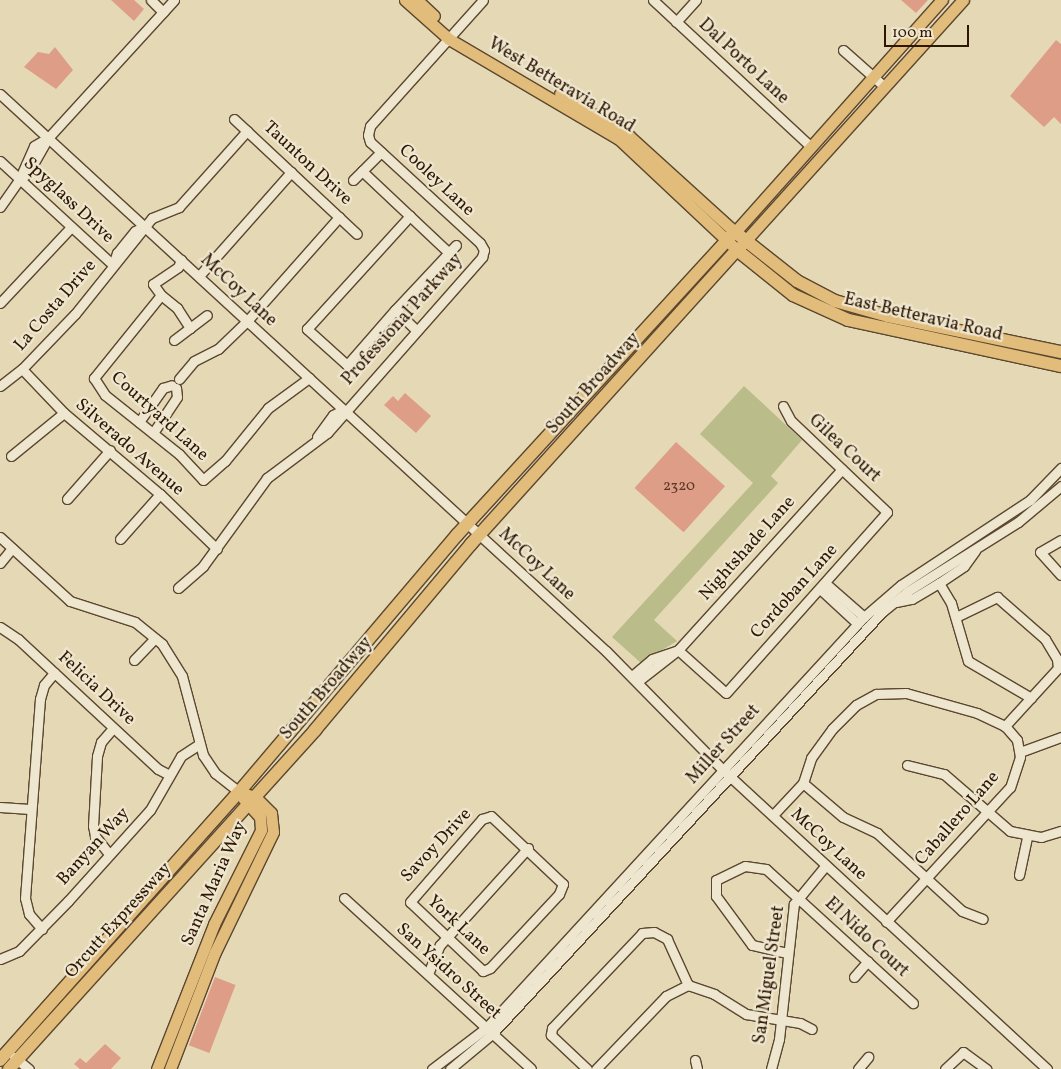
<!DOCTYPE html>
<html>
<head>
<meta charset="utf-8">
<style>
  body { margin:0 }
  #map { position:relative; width:1061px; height:1069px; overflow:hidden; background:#e5d8b5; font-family:Vollkorn,serif }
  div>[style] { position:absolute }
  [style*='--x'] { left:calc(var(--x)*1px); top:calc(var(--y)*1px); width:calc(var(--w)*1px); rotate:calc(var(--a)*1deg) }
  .green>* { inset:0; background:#babd8a }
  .building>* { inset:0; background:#de9d87; transform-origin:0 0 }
  .roads { filter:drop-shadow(1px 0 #5b4730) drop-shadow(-1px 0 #5b4730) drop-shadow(0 1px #5b4730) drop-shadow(0 -1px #5b4730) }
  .minor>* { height:9px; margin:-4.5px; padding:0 4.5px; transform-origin:4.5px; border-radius:4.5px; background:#eee6cf }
  .major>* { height:11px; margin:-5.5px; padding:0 5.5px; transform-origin:5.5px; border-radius:5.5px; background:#e2bc7a }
  .highway>* { height:12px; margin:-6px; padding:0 6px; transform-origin:6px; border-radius:6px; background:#e2bc7a }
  span { translate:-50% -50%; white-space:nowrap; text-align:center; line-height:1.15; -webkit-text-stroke:4.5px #eee6cf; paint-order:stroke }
  .number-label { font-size:15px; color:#593824 }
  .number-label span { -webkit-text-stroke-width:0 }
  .street-label { font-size:18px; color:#2d1703 }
  .scale { position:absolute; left:884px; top:25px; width:85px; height:22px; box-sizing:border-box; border:2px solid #2d1703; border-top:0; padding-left:6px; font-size:15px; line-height:18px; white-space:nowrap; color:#2d1703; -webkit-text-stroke:4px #eee6cf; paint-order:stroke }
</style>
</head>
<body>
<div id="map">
  <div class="green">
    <i style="clip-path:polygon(744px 386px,802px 440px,771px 476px,778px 483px,654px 620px,677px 641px,641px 663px,612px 637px,753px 483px,700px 434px)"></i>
  </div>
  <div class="building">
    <i style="clip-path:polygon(111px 0,134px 0,144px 9px,134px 21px)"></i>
    <i style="clip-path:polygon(901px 0,928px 0,916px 13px)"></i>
    <i style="clip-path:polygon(1056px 40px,1061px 44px,1061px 124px,1054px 117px,1044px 127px,1010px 96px)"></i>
    <i style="clip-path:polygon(55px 47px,73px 70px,56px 89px,24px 67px,38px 52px,49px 54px)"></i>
    <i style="clip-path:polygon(405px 393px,431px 416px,416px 433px,384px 405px,393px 396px,398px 401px)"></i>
    <i style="left:676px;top:442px;width:66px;height:62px;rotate:42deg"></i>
    <i style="left:215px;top:977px;width:22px;height:73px;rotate:21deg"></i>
    <i style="clip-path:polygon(105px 1044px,121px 1058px,111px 1069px,80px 1069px,74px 1064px,80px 1058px,86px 1063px)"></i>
  </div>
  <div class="roads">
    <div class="minor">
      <i style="--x:151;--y:0;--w:17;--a:45"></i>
      <i style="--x:653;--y:0;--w:216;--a:42.9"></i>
      <i style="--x:676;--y:22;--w:30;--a:-48"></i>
      <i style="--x:843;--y:50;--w:56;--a:41.4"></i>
      <i style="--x:0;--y:94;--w:823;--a:42.59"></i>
      <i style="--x:606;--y:651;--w:167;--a:45.5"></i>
      <i style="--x:723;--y:770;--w:441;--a:42.7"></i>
      <i style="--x:234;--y:119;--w:168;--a:43.1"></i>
      <i style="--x:381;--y:152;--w:27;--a:135"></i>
      <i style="--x:362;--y:171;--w:120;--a:43.3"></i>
      <i style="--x:0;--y:161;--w:154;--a:42.6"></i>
      <i style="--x:19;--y:180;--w:11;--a:-38"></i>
      <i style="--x:28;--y:173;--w:40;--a:-60.3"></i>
      <i style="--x:48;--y:138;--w:187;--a:-47.6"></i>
      <i style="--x:353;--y:180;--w:13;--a:-45"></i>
      <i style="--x:0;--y:207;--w:33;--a:-55"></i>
      <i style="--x:19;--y:180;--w:37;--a:-66"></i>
      <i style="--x:34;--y:146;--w:16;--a:-30"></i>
      <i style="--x:113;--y:265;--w:13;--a:-72"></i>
      <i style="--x:117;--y:253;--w:28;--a:-51"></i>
      <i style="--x:135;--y:231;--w:11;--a:-27"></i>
      <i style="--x:199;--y:276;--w:139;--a:-48.5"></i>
      <i style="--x:153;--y:284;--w:14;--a:54"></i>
      <i style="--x:161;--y:295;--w:107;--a:128.9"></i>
      <i style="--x:94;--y:378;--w:20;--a:57"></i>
      <i style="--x:105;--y:395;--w:95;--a:38.6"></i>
      <i style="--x:179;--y:454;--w:35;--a:47"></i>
      <i style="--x:203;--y:480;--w:29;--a:-41"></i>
      <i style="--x:225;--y:461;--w:68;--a:-50.9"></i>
      <i style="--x:268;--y:408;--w:51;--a:-36.2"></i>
      <i style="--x:153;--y:284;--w:30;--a:-34"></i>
      <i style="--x:178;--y:267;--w:8;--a:-67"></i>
      <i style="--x:161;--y:295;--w:21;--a:39"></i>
      <i style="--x:177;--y:308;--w:24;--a:57"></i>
      <i style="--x:0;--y:303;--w:104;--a:-46.9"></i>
      <i style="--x:395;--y:310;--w:73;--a:131.1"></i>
      <i style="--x:347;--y:365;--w:54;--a:-138"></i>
      <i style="--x:307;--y:329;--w:153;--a:-47.7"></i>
      <i style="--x:416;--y:330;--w:29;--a:-136"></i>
      <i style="--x:395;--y:310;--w:89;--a:-46.8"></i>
      <i style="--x:174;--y:340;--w:41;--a:-37.1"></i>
      <i style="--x:22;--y:369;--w:61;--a:46.3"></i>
      <i style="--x:64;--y:413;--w:126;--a:40.2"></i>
      <i style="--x:160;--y:494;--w:79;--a:44"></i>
      <i style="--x:179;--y:379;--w:23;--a:-50"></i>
      <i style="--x:194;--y:361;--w:27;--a:-27"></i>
      <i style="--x:218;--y:349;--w:40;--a:-44"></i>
      <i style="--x:247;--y:321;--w:139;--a:-48.5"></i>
      <i style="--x:0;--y:386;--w:28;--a:-38"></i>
      <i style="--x:22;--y:369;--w:76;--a:-46.1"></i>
      <i style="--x:75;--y:314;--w:123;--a:-51.3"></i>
      <i style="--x:152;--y:218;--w:29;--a:-22"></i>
      <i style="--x:179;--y:207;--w:102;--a:-48.2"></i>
      <i style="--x:139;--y:422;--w:42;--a:-54.8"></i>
      <i style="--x:163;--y:388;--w:9;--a:-18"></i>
      <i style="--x:153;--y:433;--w:43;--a:-56.3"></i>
      <i style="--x:177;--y:397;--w:9;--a:-96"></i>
      <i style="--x:317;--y:437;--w:27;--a:-54"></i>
      <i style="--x:333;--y:415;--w:11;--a:-27"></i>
      <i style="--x:11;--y:456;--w:68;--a:-39.1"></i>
      <i style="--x:67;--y:499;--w:65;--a:-48.7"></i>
      <i style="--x:0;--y:537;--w:95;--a:42.4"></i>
      <i style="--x:70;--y:601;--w:68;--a:17.9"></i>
      <i style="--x:135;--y:622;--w:35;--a:39"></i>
      <i style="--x:162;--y:644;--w:38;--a:58"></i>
      <i style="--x:182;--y:676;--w:82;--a:75.1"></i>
      <i style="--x:203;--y:755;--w:22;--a:56"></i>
      <i style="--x:215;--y:773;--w:31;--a:38"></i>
      <i style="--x:120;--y:539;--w:60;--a:-48.4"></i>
      <i style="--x:1061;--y:540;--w:24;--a:150"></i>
      <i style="--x:1040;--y:552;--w:31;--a:48"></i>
      <i style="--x:0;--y:563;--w:19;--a:-51"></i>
      <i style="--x:825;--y:583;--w:52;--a:41.1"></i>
      <i style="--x:939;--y:583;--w:23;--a:59"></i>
      <i style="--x:951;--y:603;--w:60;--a:73.7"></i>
      <i style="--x:968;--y:661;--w:73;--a:30.4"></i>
      <i style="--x:178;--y:588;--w:33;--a:-41"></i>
      <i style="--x:203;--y:566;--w:109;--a:-54"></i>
      <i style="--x:267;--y:478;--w:75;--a:-36.9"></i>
      <i style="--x:327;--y:433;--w:235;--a:-48.6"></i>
      <i style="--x:482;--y:257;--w:7;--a:-74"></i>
      <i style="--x:484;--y:250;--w:8;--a:-120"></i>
      <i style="--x:480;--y:243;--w:149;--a:-137.4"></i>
      <i style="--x:370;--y:142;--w:7;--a:-106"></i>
      <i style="--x:368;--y:135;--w:9;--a:-77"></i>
      <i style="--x:370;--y:126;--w:169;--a:-48.1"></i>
      <i style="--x:820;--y:589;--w:50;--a:42.6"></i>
      <i style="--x:896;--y:602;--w:16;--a:-11"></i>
      <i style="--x:912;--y:599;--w:31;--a:-31"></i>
      <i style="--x:939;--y:583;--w:30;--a:-34"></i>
      <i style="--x:964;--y:566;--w:19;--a:-54"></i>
      <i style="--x:956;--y:617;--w:46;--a:-26"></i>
      <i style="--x:997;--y:597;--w:64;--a:41.2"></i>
      <i style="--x:1045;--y:639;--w:23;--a:59"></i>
      <i style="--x:1057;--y:659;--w:9;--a:84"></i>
      <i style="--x:1058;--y:668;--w:79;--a:132.4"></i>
      <i style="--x:0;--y:627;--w:22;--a:34"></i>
      <i style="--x:18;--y:639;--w:191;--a:42.9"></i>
      <i style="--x:158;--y:769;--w:13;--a:27"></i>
      <i style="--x:678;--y:650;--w:64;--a:41.9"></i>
      <i style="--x:726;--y:693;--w:242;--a:-48.3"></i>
      <i style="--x:887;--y:512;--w:132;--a:-136.5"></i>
      <i style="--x:791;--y:421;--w:17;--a:-118"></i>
      <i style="--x:134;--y:660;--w:30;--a:-46"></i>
      <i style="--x:632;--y:676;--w:26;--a:-40"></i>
      <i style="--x:652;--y:659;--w:28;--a:-19"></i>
      <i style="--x:637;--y:682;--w:52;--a:-38"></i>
      <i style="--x:678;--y:650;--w:244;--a:-47.8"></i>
      <i style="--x:1020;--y:752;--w:44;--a:-20.1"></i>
      <i style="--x:907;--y:765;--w:38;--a:14"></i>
      <i style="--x:944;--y:774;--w:87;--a:40.8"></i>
      <i style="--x:1010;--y:831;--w:32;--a:11"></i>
      <i style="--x:1041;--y:837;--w:21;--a:-17"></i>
      <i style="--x:803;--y:783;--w:52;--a:40.4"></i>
      <i style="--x:843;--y:817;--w:38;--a:25"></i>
      <i style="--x:877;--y:833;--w:115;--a:42.5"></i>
      <i style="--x:962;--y:911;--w:22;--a:21"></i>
      <i style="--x:0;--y:807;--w:30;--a:4"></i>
      <i style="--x:773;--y:815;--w:44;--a:-46.8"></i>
      <i style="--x:803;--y:783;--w:26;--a:-72"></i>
      <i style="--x:811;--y:758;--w:36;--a:-54"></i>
      <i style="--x:832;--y:729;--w:34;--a:-45"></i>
      <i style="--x:856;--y:705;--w:23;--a:-29"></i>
      <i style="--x:876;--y:694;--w:30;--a:-2"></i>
      <i style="--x:906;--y:693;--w:74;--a:15.7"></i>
      <i style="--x:977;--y:713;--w:31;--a:25"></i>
      <i style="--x:1005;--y:726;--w:18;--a:49"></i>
      <i style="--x:1017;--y:740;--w:17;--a:80"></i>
      <i style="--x:1020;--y:757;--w:32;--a:108"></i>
      <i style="--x:1010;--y:787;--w:183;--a:132.6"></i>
      <i style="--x:491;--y:816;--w:99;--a:43.4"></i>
      <i style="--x:563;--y:884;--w:11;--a:112"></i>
      <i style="--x:559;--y:894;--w:101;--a:133"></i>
      <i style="--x:490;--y:968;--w:8;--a:157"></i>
      <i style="--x:483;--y:971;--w:100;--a:-136.6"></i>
      <i style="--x:410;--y:902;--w:110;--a:-49.1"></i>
      <i style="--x:482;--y:819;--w:9;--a:-18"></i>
      <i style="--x:109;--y:854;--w:23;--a:-128"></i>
      <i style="--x:95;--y:836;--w:10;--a:-101"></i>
      <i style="--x:93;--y:826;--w:70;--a:-86.7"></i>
      <i style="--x:97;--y:756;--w:15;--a:-74"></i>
      <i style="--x:101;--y:742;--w:18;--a:-49"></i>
      <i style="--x:1019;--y:875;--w:40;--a:-78"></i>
      <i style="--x:344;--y:898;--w:253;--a:42.4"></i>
      <i style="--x:42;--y:929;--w:20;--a:-131"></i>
      <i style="--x:29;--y:914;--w:16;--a:-104"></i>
      <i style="--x:25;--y:898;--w:200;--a:-85.7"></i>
      <i style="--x:40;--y:699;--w:15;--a:-74"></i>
      <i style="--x:44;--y:685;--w:16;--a:-50"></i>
      <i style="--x:787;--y:953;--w:36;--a:-167"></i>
      <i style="--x:752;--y:945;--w:61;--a:-126.3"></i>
      <i style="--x:716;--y:896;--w:16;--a:-90"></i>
      <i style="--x:716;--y:880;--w:32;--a:-26"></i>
      <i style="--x:745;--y:866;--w:21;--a:8"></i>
      <i style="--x:766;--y:869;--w:199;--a:42.4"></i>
      <i style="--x:0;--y:959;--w:21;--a:-23"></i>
      <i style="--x:19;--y:951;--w:70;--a:-45.6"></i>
      <i style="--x:68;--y:901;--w:122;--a:-48"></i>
      <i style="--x:150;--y:810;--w:62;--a:-60.1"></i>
      <i style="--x:181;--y:756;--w:20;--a:-33"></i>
      <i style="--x:428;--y:974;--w:31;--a:-68"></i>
      <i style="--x:440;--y:945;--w:131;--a:-47.8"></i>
      <i style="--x:854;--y:977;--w:21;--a:-49"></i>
      <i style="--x:14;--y:1057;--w:19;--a:39"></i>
      <i style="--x:695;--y:1060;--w:9;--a:77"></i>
      <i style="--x:432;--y:1069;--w:68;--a:-37.2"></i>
      <i style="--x:486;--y:1028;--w:558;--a:-47.4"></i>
      <i style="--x:864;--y:617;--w:49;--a:-40.9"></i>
      <i style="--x:901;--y:585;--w:154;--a:-33.4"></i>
      <i style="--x:1030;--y:500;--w:45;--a:-45.9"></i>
      <i style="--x:450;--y:1069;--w:55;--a:-39.8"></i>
      <i style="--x:492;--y:1034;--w:575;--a:-47.26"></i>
      <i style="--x:882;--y:612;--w:33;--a:-39"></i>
      <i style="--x:908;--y:591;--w:130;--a:-32.1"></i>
      <i style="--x:1018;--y:522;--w:56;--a:-39.9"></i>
      <i style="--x:587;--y:1069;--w:50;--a:-136.6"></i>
      <i style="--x:551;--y:1035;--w:7;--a:-82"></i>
      <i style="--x:552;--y:1028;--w:131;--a:-46.5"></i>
      <i style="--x:642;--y:933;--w:12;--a:-5"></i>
      <i style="--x:654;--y:932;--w:15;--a:28"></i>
      <i style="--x:667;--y:939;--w:51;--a:65.5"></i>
      <i style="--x:596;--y:1069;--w:101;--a:-46.2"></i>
      <i style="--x:666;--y:996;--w:25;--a:-27"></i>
      <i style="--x:688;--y:985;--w:28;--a:19"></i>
      <i style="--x:714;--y:994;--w:38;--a:32"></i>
      <i style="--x:746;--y:1014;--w:55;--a:9.5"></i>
      <i style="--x:800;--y:1023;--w:13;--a:27"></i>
      <i style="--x:771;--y:1069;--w:31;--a:-75"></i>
      <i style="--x:779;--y:1039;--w:136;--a:-83.7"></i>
      <i style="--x:794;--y:904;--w:50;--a:-50.6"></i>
      <i style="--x:858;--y:1069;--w:16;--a:-50"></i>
      <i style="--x:945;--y:1069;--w:25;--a:-43"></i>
      <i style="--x:963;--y:1052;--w:29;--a:36"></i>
    </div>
    <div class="major">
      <i style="--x:405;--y:0;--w:59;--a:41.6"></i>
      <i style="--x:449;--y:39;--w:197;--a:30.5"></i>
      <i style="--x:619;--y:139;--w:162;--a:43.2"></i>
      <i style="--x:737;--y:250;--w:337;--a:-47.9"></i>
      <i style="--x:417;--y:0;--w:23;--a:43"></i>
      <i style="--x:560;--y:94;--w:81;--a:31.3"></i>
      <i style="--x:629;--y:136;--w:143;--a:42.2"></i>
      <i style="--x:735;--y:232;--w:311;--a:-48.3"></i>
      <i style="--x:157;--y:1069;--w:156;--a:-68.5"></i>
      <i style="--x:214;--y:924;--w:105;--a:-63.4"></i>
      <i style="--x:261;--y:830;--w:13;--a:-94"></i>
      <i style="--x:260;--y:817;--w:25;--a:-132"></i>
      <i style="--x:170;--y:1069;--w:125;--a:-69"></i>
      <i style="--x:215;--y:952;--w:133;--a:-64.2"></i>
      <i style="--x:273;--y:832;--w:19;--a:-96"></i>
      <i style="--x:271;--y:813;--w:23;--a:-135"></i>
      <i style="--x:255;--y:797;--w:17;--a:-163"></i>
    </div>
    <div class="highway">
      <i style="--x:0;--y:1060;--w:359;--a:-48.3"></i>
      <i style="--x:239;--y:792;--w:337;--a:-49.7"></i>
      <i style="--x:457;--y:535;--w:411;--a:-47.5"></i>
      <i style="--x:735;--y:232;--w:79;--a:38.3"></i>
      <i style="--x:797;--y:281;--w:43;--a:27.8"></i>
      <i style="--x:835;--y:301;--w:55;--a:15.8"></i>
      <i style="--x:888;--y:316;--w:177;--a:11.8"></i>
      <i style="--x:9;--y:1069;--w:457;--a:-47.9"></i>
      <i style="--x:315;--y:730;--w:243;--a:-50"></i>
      <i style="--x:471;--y:544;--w:396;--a:-47.9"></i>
      <i style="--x:737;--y:250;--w:72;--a:38.8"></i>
      <i style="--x:793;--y:295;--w:60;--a:24.4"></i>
      <i style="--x:848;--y:320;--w:218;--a:12.2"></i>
    </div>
  </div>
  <div class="number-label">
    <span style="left:679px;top:487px">2320</span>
  </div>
  <div class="street-label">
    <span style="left:743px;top:62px;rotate:43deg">Dal Porto Lane</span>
    <span style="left:561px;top:86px;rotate:31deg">West Betteravia Road</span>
    <span style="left:307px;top:164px;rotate:43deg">Taunton Drive</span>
    <span style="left:436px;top:181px;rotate:43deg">Cooley Lane</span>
    <span style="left:68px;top:201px;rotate:43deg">Spyglass Drive</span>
    <span style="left:238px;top:291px;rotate:43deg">McCoy Lane</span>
    <span style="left:56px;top:306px;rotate:-49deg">La Costa Drive</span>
    <span style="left:923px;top:318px;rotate:13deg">East Betteravia Road</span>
    <span style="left:403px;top:320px;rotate:-48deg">Professional Parkway</span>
    <span style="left:594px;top:384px;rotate:-48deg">South Broadway</span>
    <span style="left:159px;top:417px;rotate:42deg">Courtyard Lane</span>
    <span style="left:129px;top:448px;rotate:41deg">Silverado Avenue</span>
    <span style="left:844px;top:449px;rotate:43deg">Gilea Court</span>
    <span style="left:748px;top:549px;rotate:-48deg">Nightshade Lane</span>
    <span style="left:536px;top:565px;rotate:43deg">McCoy Lane</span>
    <span style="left:795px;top:592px;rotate:-48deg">Cordoban Lane</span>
    <span style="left:96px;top:689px;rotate:43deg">Felicia Drive</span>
    <span style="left:327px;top:689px;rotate:-49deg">South Broadway</span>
    <span style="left:724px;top:745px;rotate:-48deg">Miller Street</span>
    <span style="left:958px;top:819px;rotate:-49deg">Caballero Lane</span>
    <span style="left:828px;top:845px;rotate:43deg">McCoy Lane</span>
    <span style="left:437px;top:846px;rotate:-47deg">Savoy Drive</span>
    <span style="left:94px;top:847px;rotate:-48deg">Banyan Way</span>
    <span style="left:215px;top:884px;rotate:-66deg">Santa Maria Way</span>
    <span style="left:119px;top:921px;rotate:-48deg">Orcutt Expressway</span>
    <span style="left:458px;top:926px;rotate:43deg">York Lane</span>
    <span style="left:866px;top:938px;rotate:43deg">El Nido Court</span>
    <span style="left:448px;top:972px;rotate:42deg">San Ysidro Street</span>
    <span style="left:770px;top:975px;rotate:-82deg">San Miguel Street</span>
  </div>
  <div class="scale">100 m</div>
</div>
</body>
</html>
